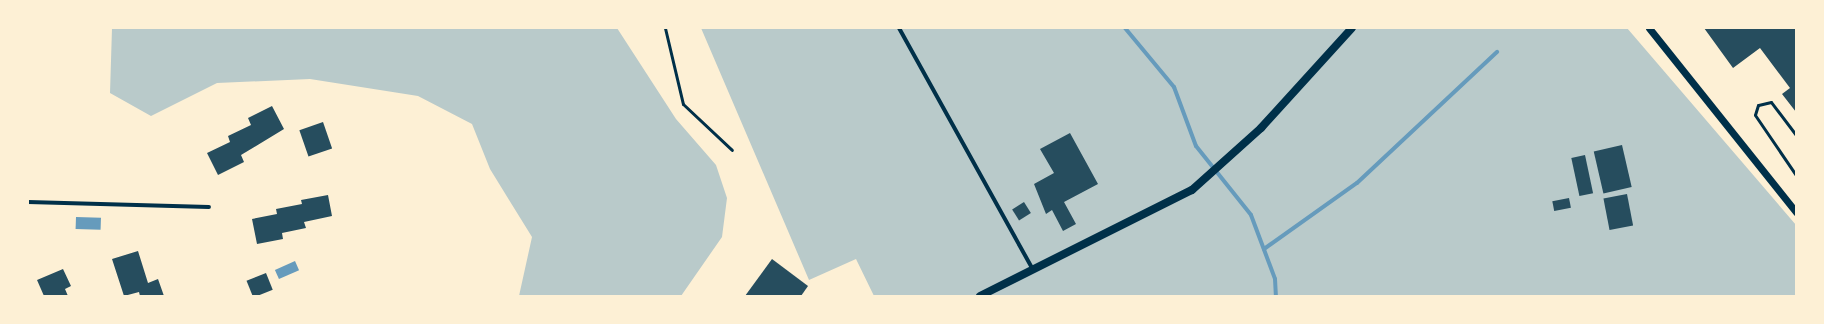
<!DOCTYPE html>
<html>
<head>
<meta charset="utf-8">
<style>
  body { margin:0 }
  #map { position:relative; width:1824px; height:324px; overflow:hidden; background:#fdf0d5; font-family:Signika,sans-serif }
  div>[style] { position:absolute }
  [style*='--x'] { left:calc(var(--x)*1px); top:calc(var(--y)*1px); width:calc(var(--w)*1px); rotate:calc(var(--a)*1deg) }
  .green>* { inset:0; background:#b9caca }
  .water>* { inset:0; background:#669bbc; transform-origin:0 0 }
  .stream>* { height:4px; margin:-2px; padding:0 2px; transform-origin:2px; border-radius:2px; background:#669bbc }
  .building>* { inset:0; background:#264d5e; transform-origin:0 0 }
  .service>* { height:3px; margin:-1.5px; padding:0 1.5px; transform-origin:1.5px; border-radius:1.5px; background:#003049 }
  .minor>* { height:4px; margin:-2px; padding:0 2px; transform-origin:2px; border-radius:2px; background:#003049 }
  .tertiary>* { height:7px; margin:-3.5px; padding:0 3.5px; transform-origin:3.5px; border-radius:3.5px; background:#003049 }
  .secondary>* { height:8px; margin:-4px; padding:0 4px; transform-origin:4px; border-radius:4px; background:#003049 }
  span { translate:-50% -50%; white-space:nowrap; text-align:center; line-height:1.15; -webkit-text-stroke:4px #fdf0d5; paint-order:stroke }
  .frame { position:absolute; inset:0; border:29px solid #fdf0d5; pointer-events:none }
</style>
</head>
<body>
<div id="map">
  <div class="green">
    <i style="clip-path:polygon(112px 28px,617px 28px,676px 119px,716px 165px,727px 198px,722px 237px,681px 296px,519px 296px,532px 237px,490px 169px,472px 124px,418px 96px,310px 79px,217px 83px,151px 116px,110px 93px)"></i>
    <i style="clip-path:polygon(701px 28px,1627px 28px,1796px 225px,1796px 296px,874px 296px,856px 259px,809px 280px)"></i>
  </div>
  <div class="water">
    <i style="left:76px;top:217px;width:25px;height:12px;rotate:2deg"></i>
    <i style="left:295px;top:261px;width:10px;height:22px;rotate:66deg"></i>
  </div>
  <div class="stream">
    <i style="--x:1125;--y:28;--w:77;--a:50.3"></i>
    <i style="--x:1174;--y:87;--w:63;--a:69.6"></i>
    <i style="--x:1196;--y:146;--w:88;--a:51.4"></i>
    <i style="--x:1251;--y:215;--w:68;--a:69.4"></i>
    <i style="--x:1275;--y:279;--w:17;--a:87"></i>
    <i style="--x:1264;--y:249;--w:114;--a:-35.4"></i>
    <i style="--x:1357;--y:183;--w:192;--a:-43.1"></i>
  </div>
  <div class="building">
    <i style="clip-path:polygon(1704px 28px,1796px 28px,1796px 112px,1782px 94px,1790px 88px,1760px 48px,1733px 68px)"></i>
    <i style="clip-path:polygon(272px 106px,284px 129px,241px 155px,244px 162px,218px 175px,207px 153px,230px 142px,228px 136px,251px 125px,248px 118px)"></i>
    <i style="left:323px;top:122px;width:28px;height:25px;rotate:71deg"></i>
    <i style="clip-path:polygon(1070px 133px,1098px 184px,1064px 202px,1076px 224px,1063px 231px,1052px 210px,1046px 214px,1034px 184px,1054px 173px,1040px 149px)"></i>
    <i style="left:1622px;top:145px;width:43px;height:29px;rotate:77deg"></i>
    <i style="left:1585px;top:155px;width:39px;height:14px;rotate:78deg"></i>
    <i style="left:1627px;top:194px;width:32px;height:24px;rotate:79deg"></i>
    <i style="clip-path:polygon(328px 195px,332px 216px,304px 222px,306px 228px,282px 233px,283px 239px,257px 244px,252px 219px,277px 214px,276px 209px,302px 204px,301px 200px)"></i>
    <i style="left:1569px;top:198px;width:10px;height:17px;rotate:79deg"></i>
    <i style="left:1024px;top:202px;width:13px;height:14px;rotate:58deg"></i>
    <i style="clip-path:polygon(138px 251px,148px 283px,158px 279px,164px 296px,140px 296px,139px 292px,124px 296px,112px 259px)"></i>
    <i style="clip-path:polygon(772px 259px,808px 286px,801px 296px,745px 296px)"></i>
    <i style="clip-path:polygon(63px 269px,71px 286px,65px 289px,68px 296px,44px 296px,37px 280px)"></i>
    <i style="left:266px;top:273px;width:18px;height:21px;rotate:68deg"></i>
  </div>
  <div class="service">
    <i style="--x:665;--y:28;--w:78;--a:76.7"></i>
    <i style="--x:683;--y:104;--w:67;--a:43.2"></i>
    <i style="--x:1796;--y:135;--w:41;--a:-127.1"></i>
    <i style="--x:1771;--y:102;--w:13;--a:167"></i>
    <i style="--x:1758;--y:105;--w:10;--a:107"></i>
    <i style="--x:1755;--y:115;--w:73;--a:55.7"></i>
  </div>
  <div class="minor">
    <i style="--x:899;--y:28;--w:277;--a:61"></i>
    <i style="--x:28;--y:202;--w:181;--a:1.6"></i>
  </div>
  <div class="tertiary">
    <i style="--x:1649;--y:28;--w:236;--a:51.4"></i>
  </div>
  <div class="secondary">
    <i style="--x:980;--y:296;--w:237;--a:-26.6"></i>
    <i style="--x:1192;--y:190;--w:93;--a:-41.9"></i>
    <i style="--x:1261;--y:128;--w:135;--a:-47.7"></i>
  </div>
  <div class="frame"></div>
</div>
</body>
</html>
